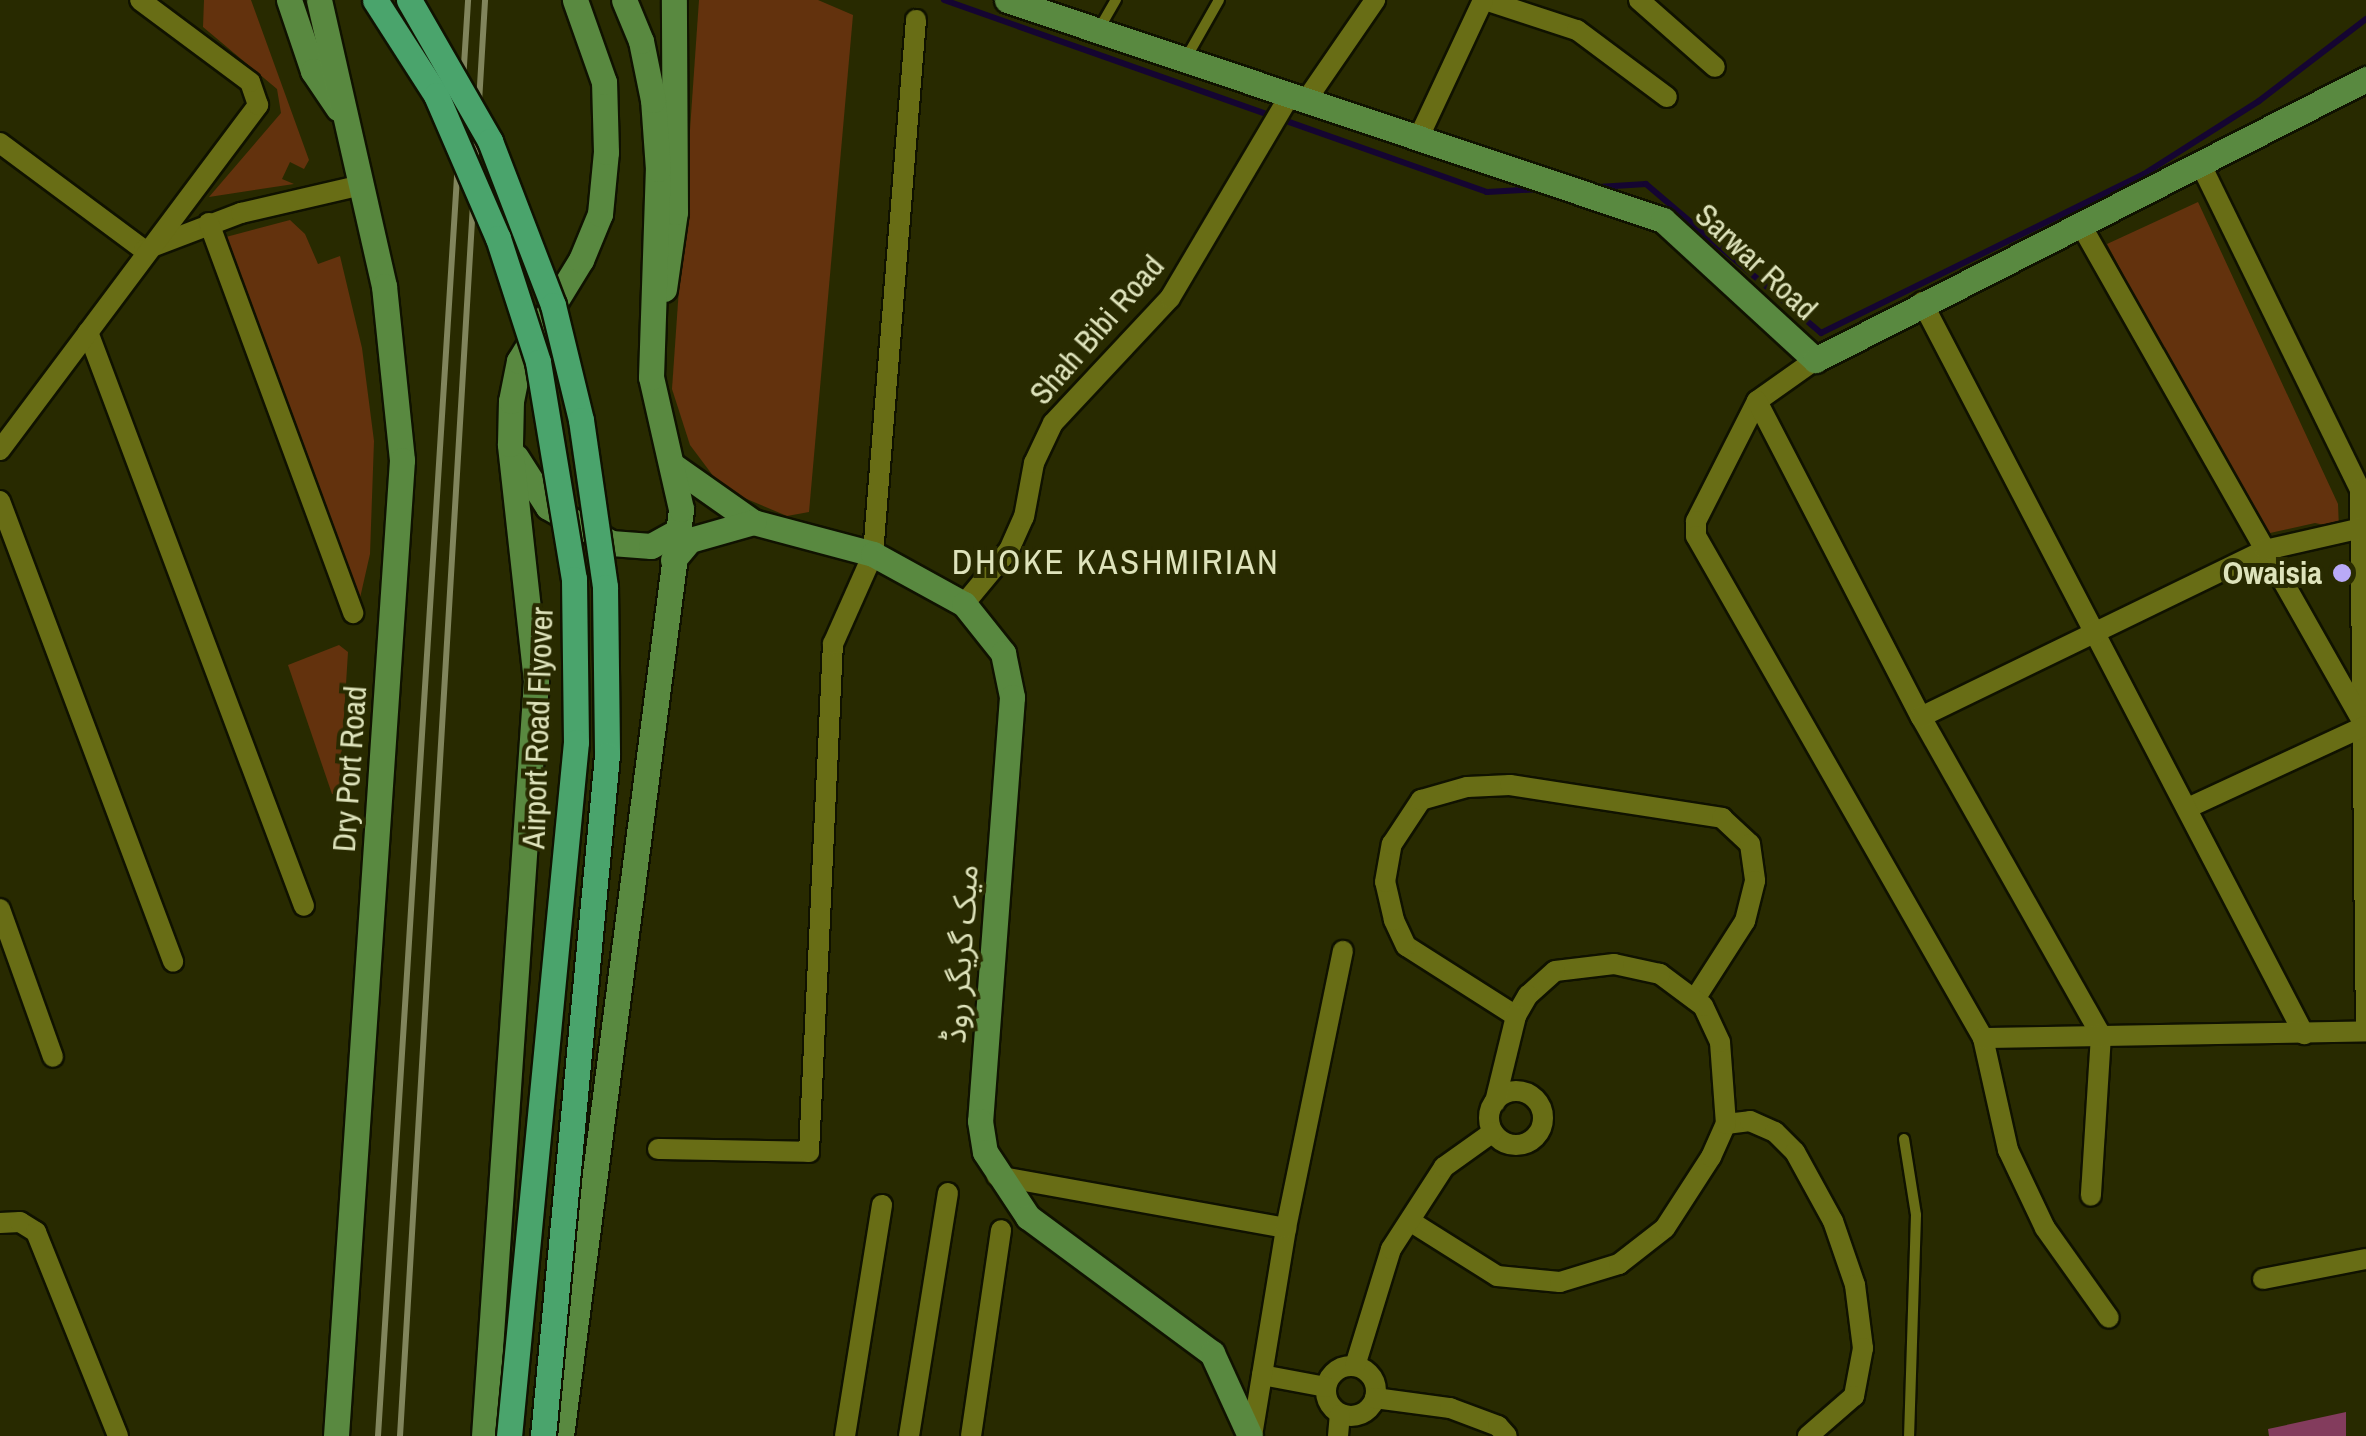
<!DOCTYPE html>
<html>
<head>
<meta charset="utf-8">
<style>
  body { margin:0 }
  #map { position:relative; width:2366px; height:1436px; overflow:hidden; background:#282a00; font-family:"Archivo Narrow","Noto Sans Arabic",sans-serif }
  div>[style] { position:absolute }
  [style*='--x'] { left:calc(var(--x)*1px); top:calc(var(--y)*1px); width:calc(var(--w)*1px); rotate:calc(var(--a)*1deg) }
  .green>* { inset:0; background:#63320d }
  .stream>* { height:6px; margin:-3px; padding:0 3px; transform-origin:3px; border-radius:3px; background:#150532 }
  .building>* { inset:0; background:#833c5d }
  .roads { filter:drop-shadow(2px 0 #101200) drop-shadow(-2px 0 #101200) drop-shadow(0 2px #101200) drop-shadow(0 -2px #101200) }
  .lane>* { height:10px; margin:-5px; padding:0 5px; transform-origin:5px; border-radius:5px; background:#686d15 }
  .street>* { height:20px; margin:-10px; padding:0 10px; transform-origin:10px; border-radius:10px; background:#686d15 }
  .street>.ring { margin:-10px; padding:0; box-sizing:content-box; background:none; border:20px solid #686d15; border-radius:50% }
  .secondary>* { height:25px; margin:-12.5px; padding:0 12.5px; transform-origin:12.5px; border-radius:12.5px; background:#598940 }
  .rail>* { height:6px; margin:-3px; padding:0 3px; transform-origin:3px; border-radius:3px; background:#81855c }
  .bridges { filter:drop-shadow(2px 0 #101200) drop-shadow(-2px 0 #101200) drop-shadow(0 2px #101200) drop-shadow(0 -2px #101200) }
  .primary-bridge>* { height:25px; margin:-12.5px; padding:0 12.5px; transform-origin:12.5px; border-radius:12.5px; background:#4aa46c }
  .dots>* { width:28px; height:28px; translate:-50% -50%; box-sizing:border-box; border:5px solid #282a00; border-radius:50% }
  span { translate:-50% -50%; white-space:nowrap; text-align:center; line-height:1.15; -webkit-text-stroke:8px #282a00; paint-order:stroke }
  .street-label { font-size:32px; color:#dee3bb }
  .poi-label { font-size:32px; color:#dee3bb; font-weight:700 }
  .right { translate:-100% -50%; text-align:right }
  .neighbourhood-label { font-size:35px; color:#dee3bb; letter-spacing:2.5px }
</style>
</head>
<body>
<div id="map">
  <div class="green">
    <i style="clip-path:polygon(204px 0,251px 0,309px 160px,304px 169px,290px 162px,282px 179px,294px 184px,209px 197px,281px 113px,277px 89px,203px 27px)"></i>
    <i style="clip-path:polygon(699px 0,818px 0,853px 15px,809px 512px,787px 516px,723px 489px,690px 445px,672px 389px)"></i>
    <i style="clip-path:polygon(2198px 202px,2338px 504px,2339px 528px,2315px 523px,2261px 535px,2107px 244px)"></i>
    <i style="clip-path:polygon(290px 220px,305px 234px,318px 264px,340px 256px,362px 348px,374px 441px,370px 554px,360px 598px,226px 237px)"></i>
    <i style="clip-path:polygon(339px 645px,348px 652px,339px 794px,332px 794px,288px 665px)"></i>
  </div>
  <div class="stream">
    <i style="--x:944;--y:0;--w:576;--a:19.47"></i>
    <i style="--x:1487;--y:192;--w:54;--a:-3.2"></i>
    <i style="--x:1598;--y:187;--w:48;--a:-3.6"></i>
    <i style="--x:1646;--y:184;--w:230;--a:40.4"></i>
    <i style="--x:1821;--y:333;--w:360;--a:-26.2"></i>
    <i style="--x:2144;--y:174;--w:136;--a:-32.4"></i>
    <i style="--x:2259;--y:101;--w:135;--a:-37.5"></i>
  </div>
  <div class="building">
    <i style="clip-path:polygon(2346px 1412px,2346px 1436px,2269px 1436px,2268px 1429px)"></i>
  </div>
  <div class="roads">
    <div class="lane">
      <i style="--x:1099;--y:29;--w:34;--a:-60"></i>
      <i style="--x:1185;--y:60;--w:69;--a:-60.5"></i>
      <i style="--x:1904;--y:1139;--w:77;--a:81"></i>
      <i style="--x:1916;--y:1215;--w:221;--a:91.8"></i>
    </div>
    <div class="street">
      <i style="--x:1485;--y:0;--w:97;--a:18.1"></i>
      <i style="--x:1577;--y:30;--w:112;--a:36.7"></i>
      <i style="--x:1639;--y:0;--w:101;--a:41.4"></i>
      <i style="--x:1305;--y:102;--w:124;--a:-55.5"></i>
      <i style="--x:1418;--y:139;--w:153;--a:-64.9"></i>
      <i style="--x:0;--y:143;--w:179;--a:36.6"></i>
      <i style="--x:144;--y:250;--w:104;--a:-20.9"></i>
      <i style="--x:241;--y:213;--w:124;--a:-13"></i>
      <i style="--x:2200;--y:163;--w:363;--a:63.9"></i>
      <i style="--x:2360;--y:489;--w:542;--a:89.37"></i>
      <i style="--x:209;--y:223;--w:416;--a:69.7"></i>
      <i style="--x:2081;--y:225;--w:576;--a:60.45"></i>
      <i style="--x:2365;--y:726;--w:193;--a:155.2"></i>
      <i style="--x:1922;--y:302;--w:826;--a:62.44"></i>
      <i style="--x:88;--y:332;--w:613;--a:69.38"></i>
      <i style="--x:1815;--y:360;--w:71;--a:144.7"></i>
      <i style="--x:1757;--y:401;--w:135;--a:116.9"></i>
      <i style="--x:1696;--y:521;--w:15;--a:90"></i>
      <i style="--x:1696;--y:536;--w:578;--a:60.24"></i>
      <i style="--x:1983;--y:1038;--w:115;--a:77.4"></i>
      <i style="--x:2008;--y:1150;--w:86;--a:64.6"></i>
      <i style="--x:2045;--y:1228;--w:110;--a:54.6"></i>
      <i style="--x:1757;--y:401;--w:356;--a:62.6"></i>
      <i style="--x:1921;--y:717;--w:365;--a:60.5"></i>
      <i style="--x:2101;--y:1035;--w:161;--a:93.6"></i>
      <i style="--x:0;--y:450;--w:431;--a:-53.2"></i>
      <i style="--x:258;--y:105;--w:24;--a:-109"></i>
      <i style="--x:250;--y:82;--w:137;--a:-143.3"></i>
      <i style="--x:0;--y:501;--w:492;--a:69.4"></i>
      <i style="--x:964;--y:604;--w:70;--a:-50.2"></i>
      <i style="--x:1009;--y:550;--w:36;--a:-66"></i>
      <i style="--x:1024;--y:517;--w:55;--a:-79.5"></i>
      <i style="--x:1034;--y:463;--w:44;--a:-64.6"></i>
      <i style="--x:1053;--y:423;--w:171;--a:-46.9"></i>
      <i style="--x:1170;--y:298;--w:234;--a:-59.4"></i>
      <i style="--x:1921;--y:717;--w:382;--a:-25.9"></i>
      <i style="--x:2265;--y:550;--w:104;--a:-12.8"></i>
      <i style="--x:0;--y:909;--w:157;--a:70.3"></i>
      <i style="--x:1516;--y:1016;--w:130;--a:-147.5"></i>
      <i style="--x:1406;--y:946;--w:29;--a:-115"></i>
      <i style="--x:1394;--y:920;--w:39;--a:-103"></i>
      <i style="--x:1385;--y:882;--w:39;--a:-80"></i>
      <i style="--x:1392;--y:844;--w:53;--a:-56.6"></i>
      <i style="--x:1421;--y:800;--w:48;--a:-15.8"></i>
      <i style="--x:1467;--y:787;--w:43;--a:-2.7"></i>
      <i style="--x:1510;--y:785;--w:215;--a:8.8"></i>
      <i style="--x:1722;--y:818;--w:38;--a:43"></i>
      <i style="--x:1750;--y:844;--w:37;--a:82"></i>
      <i style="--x:1755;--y:881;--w:41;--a:104"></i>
      <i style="--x:1745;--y:921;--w:93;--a:122.7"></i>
      <i style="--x:1983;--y:1038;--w:383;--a:-1"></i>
      <i class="ring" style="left:1489px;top:1091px;width:34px;height:34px"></i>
      <i style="--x:1726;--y:1124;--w:24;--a:-7"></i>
      <i style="--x:1750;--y:1121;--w:27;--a:24"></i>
      <i style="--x:1775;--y:1132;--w:28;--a:45"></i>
      <i style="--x:1795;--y:1152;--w:79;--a:61.2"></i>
      <i style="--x:1833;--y:1221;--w:68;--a:71"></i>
      <i style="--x:1855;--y:1285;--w:64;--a:82.8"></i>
      <i style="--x:1863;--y:1348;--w:49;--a:100.6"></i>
      <i style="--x:1854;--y:1396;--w:61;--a:139"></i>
      <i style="--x:658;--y:1149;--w:151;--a:1.1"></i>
      <i style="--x:809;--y:1152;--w:509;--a:-87.3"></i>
      <i style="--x:833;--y:644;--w:98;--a:-66"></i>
      <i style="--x:873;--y:554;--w:536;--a:-85.4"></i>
      <i style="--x:997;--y:1176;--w:294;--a:10.2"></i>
      <i style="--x:0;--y:1223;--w:20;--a:-3"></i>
      <i style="--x:20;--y:1222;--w:19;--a:32"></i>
      <i style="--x:36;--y:1232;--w:220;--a:68.1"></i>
      <i style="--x:1413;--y:1223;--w:99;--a:32.2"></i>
      <i style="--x:1497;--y:1276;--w:63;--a:5.4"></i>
      <i style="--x:1560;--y:1282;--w:62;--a:-17"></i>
      <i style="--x:1619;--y:1264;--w:58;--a:-38"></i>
      <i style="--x:1665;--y:1228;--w:85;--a:-57.1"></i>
      <i style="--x:1711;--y:1157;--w:36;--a:-66"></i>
      <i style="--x:1726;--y:1124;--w:82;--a:-94.2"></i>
      <i style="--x:1720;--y:1042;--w:40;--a:-115"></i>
      <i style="--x:1703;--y:1006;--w:54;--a:-143.3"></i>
      <i style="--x:1660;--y:974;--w:47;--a:-167.7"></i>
      <i style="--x:1614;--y:964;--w:59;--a:173.2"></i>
      <i style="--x:1555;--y:971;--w:36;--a:138"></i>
      <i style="--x:1528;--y:995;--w:24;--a:120"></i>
      <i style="--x:1516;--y:1016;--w:89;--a:103.7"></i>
      <i style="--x:2263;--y:1279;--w:105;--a:-11"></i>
      <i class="ring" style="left:1326px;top:1366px;width:30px;height:30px"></i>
      <i style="--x:1355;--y:1366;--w:122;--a:-72.9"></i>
      <i style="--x:1391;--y:1249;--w:98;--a:-57.1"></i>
      <i style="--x:1444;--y:1167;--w:60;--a:-35.5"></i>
      <i style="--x:1262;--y:1375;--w:65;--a:10.6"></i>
      <i style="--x:1375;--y:1398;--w:76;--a:7.6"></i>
      <i style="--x:1450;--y:1408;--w:51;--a:20.6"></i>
      <i style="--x:1498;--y:1426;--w:13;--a:48"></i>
      <i style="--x:845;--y:1436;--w:234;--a:-80.9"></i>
      <i style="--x:909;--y:1436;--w:246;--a:-80.9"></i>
      <i style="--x:971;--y:1436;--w:208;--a:-81.7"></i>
      <i style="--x:1252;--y:1436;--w:211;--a:-80.7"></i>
      <i style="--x:1286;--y:1228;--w:283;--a:-78.4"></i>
      <i style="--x:1338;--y:1436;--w:21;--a:-85"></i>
    </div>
    <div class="secondary">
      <i style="--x:289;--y:0;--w:75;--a:71.3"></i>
      <i style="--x:313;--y:71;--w:45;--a:56"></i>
      <i style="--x:319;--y:0;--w:293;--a:77.2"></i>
      <i style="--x:384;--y:286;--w:175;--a:84.1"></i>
      <i style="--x:402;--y:460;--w:978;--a:93.87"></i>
      <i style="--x:1007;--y:0;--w:692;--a:18.54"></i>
      <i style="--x:1663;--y:220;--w:207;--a:42.6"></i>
      <i style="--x:1815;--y:360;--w:619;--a:-27.02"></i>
      <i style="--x:664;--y:289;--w:78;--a:-81.9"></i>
      <i style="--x:675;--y:212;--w:212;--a:-90.3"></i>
      <i style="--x:516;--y:457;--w:59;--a:57.4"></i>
      <i style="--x:548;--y:507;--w:73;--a:29.7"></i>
      <i style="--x:611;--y:543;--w:40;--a:4.3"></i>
      <i style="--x:651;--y:546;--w:31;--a:-29"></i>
      <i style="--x:672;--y:465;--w:99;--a:35.1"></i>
      <i style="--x:753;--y:522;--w:124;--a:14.9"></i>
      <i style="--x:873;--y:554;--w:104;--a:28.8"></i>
      <i style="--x:964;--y:604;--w:63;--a:51.5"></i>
      <i style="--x:1003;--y:653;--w:45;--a:78.4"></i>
      <i style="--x:1012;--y:697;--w:425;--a:94.3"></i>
      <i style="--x:980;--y:1121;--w:31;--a:81"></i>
      <i style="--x:985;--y:1152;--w:78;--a:56.5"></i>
      <i style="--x:1028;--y:1217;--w:229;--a:36.5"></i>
      <i style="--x:1212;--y:1353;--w:91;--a:65.4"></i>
      <i style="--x:673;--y:560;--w:26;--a:-50"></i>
      <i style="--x:690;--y:540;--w:66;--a:-15.9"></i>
      <i style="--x:484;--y:1436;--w:757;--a:-86.06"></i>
      <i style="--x:536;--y:681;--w:238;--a:-96.3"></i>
      <i style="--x:510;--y:444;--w:43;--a:-88.7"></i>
      <i style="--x:511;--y:401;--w:41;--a:-78.7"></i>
      <i style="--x:519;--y:361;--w:119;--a:-58.5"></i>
      <i style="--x:581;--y:260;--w:50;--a:-67.6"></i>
      <i style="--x:600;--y:214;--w:62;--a:-84.5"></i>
      <i style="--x:606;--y:152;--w:70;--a:-91.6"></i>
      <i style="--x:604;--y:82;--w:87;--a:-109.5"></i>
      <i style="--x:561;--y:1436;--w:935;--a:-82.62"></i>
      <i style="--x:681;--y:509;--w:135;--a:-102.8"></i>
      <i style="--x:651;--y:377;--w:208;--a:-88.1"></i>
      <i style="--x:658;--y:169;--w:69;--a:-94.1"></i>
      <i style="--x:653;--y:100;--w:60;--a:-101.5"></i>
      <i style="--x:641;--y:41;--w:44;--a:-112.5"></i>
    </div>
  </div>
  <div class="rail">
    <i style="--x:378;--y:1436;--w:1439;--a:-86.41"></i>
    <i style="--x:400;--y:1436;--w:1439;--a:-86.61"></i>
  </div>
  <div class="bridges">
    <div class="primary-bridge">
      <i style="--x:375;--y:0;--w:113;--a:57.3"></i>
      <i style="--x:436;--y:95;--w:156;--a:66.6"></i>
      <i style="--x:498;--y:238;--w:130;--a:72.1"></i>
      <i style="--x:538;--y:362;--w:220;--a:80.6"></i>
      <i style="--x:574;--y:579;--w:163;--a:89.3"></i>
      <i style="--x:576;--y:742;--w:697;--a:95.51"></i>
      <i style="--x:409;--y:0;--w:163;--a:60.1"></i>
      <i style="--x:490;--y:141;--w:176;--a:69"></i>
      <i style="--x:553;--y:305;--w:118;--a:76.3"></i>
      <i style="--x:581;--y:420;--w:169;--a:81.8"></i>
      <i style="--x:605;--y:587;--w:168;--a:89.3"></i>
      <i style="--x:607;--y:755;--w:684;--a:95.37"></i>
    </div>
  </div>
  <div class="dots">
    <i style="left:2342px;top:573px;background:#b9aaf7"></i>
  </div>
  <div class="street-label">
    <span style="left:1756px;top:262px;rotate:43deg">Sarwar Road</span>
    <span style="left:1097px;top:330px;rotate:-49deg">Shah Bibi Road</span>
    <span style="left:538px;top:728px;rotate:-88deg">Airport Road Flyover</span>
    <span style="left:350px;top:769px;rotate:-86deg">Dry Port Road</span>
    <span style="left:961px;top:954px;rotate:-86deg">میک گریگر روڈ</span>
  </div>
  <div class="poi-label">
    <span class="right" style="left:2322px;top:573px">Owaisia</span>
  </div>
  <div class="neighbourhood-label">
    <span style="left:1116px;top:562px">DHOKE KASHMIRIAN</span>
  </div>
</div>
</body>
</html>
